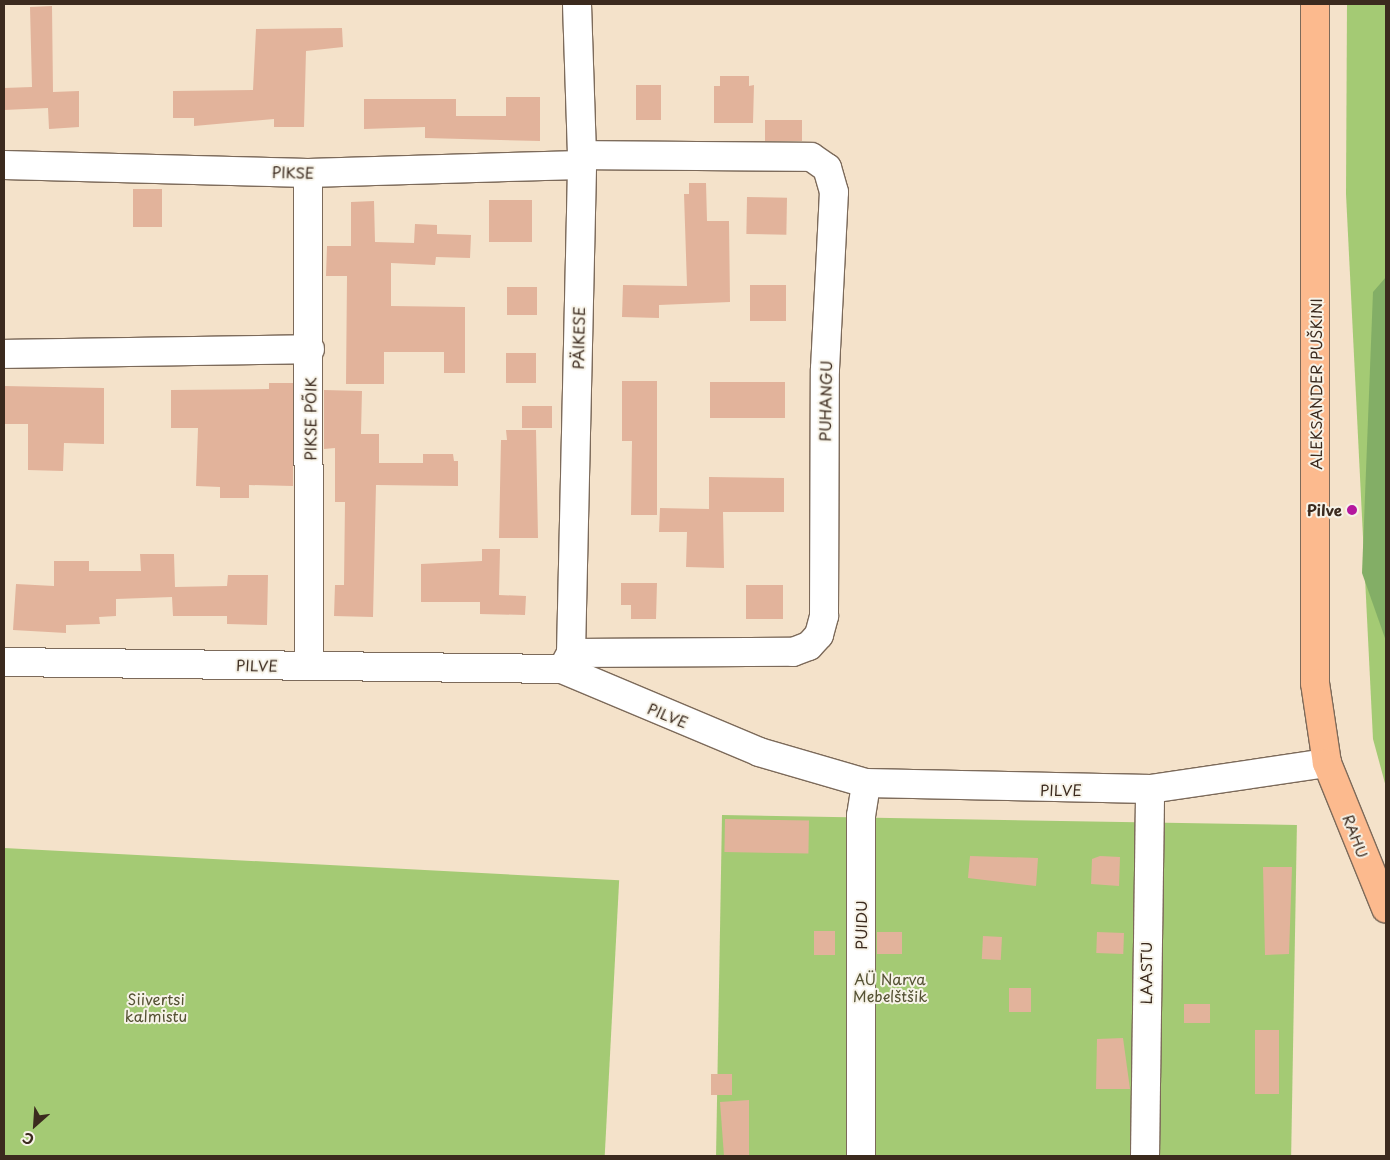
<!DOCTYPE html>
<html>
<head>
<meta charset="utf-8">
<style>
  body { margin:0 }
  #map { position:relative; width:1390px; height:1160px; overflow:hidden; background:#f4e2ca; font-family:"Playpen Sans",sans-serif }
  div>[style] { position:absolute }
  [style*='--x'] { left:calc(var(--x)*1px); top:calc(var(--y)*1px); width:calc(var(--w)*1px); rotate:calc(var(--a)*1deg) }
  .green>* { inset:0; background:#a4ca74; transform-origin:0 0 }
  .forest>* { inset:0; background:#83ae66 }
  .building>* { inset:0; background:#e2b39b; transform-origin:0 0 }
  .roads { filter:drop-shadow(1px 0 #7c6a5a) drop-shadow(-1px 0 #7c6a5a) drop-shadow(0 1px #7c6a5a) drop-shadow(0 -1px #7c6a5a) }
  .minor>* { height:28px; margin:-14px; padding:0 14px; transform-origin:14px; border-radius:14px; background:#fff }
  .major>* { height:28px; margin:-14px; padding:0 14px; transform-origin:14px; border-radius:14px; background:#fcba8e }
  .dots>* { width:14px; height:14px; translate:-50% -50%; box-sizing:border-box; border:2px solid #f7f3e8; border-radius:50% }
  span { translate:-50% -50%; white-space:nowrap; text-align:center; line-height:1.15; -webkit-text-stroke:4px #f7f3e8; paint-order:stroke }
  .street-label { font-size:15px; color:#3b2a1e }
  .poi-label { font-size:15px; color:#3b2a1e; font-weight:700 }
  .right { translate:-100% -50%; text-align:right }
  .park-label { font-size:15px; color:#555234 }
  .frame { position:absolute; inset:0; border:5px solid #3b2a1e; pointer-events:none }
  .north { position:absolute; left:10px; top:1100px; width:50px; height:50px; -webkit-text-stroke:4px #f7f3e8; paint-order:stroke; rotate:206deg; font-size:14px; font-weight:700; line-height:20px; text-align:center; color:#3b2a1e }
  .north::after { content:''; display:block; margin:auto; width:18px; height:22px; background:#3b2a1e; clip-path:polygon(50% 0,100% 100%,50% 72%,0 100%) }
</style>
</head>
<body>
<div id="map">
  <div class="green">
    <i style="clip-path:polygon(1347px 4px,1386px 4px,1386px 787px,1373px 739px,1346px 194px)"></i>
    <i style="left:722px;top:815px;width:575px;height:341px;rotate:1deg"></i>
    <i style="left:4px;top:848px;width:616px;height:308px;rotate:3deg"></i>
  </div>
  <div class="forest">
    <i style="clip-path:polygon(1386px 277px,1386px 641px,1362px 573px,1373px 292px)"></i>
  </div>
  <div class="building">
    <i style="clip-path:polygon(52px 6px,53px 92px,79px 91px,79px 127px,49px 129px,48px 108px,4px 110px,4px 88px,32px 87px,30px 7px)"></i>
    <i style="clip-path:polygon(342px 28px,343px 47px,306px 51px,304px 127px,274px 127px,274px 119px,194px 126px,194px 118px,173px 118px,173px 91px,253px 90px,256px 29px)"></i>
    <i style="clip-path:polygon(720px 76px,749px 76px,749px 86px,754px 85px,753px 123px,714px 123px,714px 86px,720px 86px)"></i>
    <i style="left:636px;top:85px;width:25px;height:35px"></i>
    <i style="clip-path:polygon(506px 97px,540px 97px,540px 141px,425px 138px,425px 127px,364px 129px,364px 99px,456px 99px,456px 116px,506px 116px)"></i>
    <i style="left:765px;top:120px;width:37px;height:21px"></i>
    <i style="clip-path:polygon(689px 183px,706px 183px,707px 221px,729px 221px,730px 302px,659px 305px,659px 318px,622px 317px,623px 285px,687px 286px,684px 194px,689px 194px)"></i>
    <i style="left:133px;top:189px;width:29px;height:38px"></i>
    <i style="left:747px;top:197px;width:40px;height:37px;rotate:1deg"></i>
    <i style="left:489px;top:200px;width:43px;height:42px"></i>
    <i style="clip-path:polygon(374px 201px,375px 242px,414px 243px,415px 224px,437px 225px,437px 234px,471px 235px,470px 258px,436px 257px,435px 265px,391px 263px,391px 306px,465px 307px,465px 373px,444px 373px,444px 352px,384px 352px,384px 384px,346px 384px,347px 276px,326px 276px,327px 246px,351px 246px,351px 202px)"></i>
    <i style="left:750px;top:285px;width:36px;height:36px"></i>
    <i style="left:507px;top:287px;width:30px;height:28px"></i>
    <i style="left:506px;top:353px;width:30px;height:30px"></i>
    <i style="clip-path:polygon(622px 381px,657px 381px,657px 515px,631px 515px,632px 441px,622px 441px)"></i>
    <i style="left:710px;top:382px;width:75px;height:36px"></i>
    <i style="clip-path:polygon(269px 383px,293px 383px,293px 486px,249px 485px,249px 498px,220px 498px,220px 487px,196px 486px,198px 428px,171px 428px,171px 390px,269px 389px)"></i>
    <i style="clip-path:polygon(4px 386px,104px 388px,104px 444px,64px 443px,63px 471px,28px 470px,28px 424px,4px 424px)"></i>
    <i style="clip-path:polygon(324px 390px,362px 391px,361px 434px,379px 434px,379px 463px,423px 463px,423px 454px,453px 454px,454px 461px,458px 461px,458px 486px,376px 485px,373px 617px,334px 616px,335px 585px,344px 585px,345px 502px,335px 502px,335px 448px,324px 449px)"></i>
    <i style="left:522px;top:406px;width:30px;height:22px"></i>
    <i style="clip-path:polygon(506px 430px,536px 430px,538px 538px,499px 538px,501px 440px,507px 440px)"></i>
    <i style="clip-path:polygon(709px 477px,784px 478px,784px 512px,723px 512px,724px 568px,686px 567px,687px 532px,659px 532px,660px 508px,709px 509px)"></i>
    <i style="clip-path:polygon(482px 549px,500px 549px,499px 595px,526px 596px,525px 615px,480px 614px,480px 602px,421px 602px,421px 564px,482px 561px)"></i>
    <i style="clip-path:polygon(140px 554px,174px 554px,175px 587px,227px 586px,228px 575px,268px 575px,267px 625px,227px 624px,227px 616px,173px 616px,172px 597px,116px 599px,116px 616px,99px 617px,100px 624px,66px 625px,66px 633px,13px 630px,16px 584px,54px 586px,54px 561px,89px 561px,89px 571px,141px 571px)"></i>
    <i style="clip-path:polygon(621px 583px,657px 583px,656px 619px,631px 619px,631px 605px,621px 605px)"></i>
    <i style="left:746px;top:585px;width:37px;height:34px"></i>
    <i style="left:725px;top:819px;width:84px;height:33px;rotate:1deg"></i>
    <i style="clip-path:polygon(970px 856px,1038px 858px,1036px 886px,968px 878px)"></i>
    <i style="clip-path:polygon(1100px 856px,1120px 857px,1119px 886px,1091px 884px,1092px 859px)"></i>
    <i style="clip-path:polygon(1263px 867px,1292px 867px,1289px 954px,1265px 955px)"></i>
    <i style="left:814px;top:931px;width:21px;height:24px"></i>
    <i style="left:877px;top:932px;width:25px;height:22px"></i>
    <i style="left:1097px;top:932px;width:27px;height:21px;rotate:2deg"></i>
    <i style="left:983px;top:936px;width:19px;height:23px;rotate:3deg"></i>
    <i style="left:1009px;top:988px;width:22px;height:24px"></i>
    <i style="left:1184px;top:1004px;width:26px;height:19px"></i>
    <i style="left:1255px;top:1030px;width:24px;height:64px"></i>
    <i style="clip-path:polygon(1123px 1038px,1130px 1089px,1096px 1089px,1097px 1039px)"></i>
    <i style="left:732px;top:1074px;width:21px;height:21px;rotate:90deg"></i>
    <i style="clip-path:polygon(749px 1100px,749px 1156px,724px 1156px,720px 1102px)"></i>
  </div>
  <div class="roads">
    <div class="minor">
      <i style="--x:4;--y:165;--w:304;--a:1.5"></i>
      <i style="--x:308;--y:173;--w:273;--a:-1.7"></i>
      <i style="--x:308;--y:173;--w:493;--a:89.9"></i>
      <i style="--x:4;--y:354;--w:306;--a:-0.9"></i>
      <i style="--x:571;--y:653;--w:222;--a:-0.3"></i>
      <i style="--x:793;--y:652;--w:17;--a:-21"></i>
      <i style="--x:809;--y:646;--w:15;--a:-48"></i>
      <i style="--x:819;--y:635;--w:20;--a:-75"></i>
      <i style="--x:824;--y:616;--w:247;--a:-89.8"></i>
      <i style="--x:825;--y:369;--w:177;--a:-87.1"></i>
      <i style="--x:834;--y:192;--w:25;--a:-106"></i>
      <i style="--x:827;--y:168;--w:19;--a:-145"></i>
      <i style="--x:811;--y:157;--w:229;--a:-179.5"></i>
      <i style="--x:4;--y:662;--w:558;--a:0.72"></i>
      <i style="--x:562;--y:669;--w:214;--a:22.8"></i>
      <i style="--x:759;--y:752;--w:111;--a:16.2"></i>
      <i style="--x:866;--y:783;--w:284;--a:1.2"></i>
      <i style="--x:1150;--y:789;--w:179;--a:-8.4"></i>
      <i style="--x:563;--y:668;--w:17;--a:-62"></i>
      <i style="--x:571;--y:653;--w:498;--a:-88.7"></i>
      <i style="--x:582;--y:155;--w:151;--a:-91.9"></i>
      <i style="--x:861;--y:1156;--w:340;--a:-90"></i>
      <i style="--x:861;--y:816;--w:33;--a:-81"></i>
      <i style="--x:1145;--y:1156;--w:367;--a:-89.2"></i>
    </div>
    <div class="major">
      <i style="--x:1315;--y:4;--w:679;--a:90"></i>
      <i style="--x:1315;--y:683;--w:81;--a:81.5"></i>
      <i style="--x:1327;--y:763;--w:157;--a:67.9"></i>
    </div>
  </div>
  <div class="dots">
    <i style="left:1352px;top:510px;background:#b5179e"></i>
  </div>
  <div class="street-label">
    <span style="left:293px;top:172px;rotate:1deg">PIKSE</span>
    <span style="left:578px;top:338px;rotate:-89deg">PÄIKESE</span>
    <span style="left:1316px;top:384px;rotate:-90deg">ALEKSANDER PUŠKINI</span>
    <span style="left:825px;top:401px;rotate:-89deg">PUHANGU</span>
    <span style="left:310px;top:419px;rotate:-90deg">PIKSE PÕIK</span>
    <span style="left:257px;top:665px;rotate:1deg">PILVE</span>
    <span style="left:668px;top:715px;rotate:22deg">PILVE</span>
    <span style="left:1061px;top:790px">PILVE</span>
    <span style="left:1356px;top:836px;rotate:69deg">RAHU</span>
    <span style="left:861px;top:925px;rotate:-90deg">PUIDU</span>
    <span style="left:1146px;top:973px;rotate:-90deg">LAASTU</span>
  </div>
  <div class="poi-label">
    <span class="right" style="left:1342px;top:510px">Pilve</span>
  </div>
  <div class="park-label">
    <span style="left:890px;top:987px">AÜ Narva<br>Mebelštšik</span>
    <span style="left:156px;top:1007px">Siivertsi<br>kalmistu</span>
  </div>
  <div class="frame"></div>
  <div class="north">С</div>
</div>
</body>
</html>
